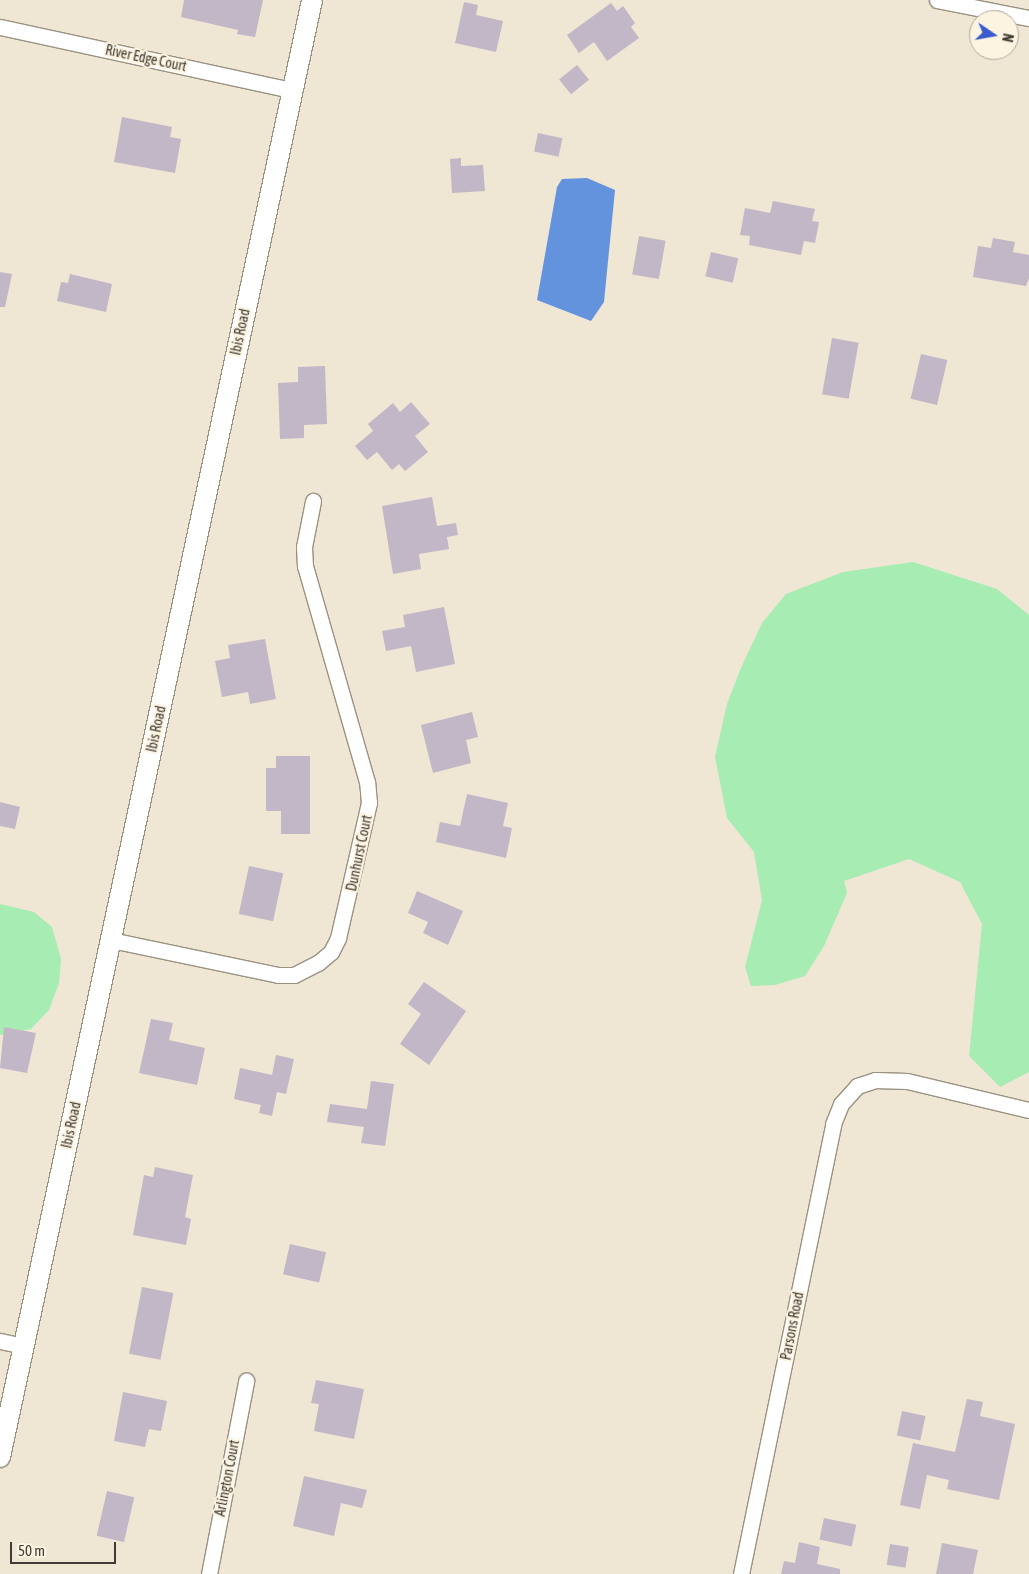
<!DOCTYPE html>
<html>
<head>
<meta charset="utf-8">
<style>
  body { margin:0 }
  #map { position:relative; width:1029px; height:1574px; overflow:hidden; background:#efe6d4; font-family:"Asap Condensed",sans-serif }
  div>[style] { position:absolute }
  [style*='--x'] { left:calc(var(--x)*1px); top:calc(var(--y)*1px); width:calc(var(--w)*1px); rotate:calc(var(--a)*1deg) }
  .green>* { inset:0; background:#a7edb3 }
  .water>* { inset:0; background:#6393dd }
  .building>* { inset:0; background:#c2b7c7; transform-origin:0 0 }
  .roads { filter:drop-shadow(1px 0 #9a9281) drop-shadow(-1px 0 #9a9281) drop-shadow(0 1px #9a9281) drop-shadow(0 -1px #9a9281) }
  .street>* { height:15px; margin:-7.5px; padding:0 7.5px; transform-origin:7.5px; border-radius:7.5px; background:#fff }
  .secondary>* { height:20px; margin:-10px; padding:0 10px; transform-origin:10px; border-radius:10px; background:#fff }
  span { translate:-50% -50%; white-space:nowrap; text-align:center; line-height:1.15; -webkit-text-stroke:4.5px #fdf3e1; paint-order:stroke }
  .street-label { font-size:14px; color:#403c35 }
  .north { position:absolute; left:969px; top:10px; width:50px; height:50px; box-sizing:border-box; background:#fdf3e1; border:1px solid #b1aa9c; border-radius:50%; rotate:102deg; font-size:14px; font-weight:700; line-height:20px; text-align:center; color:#403c35 }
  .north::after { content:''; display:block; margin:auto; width:18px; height:22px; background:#395bcc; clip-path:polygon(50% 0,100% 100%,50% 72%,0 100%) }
  .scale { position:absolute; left:10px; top:1542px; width:106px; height:22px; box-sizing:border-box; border:2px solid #403c35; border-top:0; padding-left:6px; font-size:15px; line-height:18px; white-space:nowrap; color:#403c35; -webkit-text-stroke:4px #fdf3e1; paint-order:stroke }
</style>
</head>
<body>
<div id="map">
  <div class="green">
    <i style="clip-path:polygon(913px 562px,997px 589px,1029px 615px,1029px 1072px,1000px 1087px,969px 1056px,982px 924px,960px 882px,909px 859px,844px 881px,847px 893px,824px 946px,805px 976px,775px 985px,751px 986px,745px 967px,762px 900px,754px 852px,727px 818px,715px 757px,727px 704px,740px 670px,762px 623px,786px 594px,843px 572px)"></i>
    <i style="clip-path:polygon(0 904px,34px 912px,52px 927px,61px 959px,59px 983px,49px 1010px,31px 1029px,0 1035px)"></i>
  </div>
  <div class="water">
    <i style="clip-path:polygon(587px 178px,615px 190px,604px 302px,591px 321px,537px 300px,557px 187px,562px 179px)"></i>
  </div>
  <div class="building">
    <i style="clip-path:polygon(184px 0,263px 0,255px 37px,237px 34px,238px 30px,181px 17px)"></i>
    <i style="clip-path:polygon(464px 2px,478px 5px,476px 15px,503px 21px,496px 52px,455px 43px)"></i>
    <i style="clip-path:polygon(611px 3px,617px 11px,623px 6px,635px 23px,631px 27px,639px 38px,607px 61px,594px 42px,579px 53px,567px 35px)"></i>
    <i style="left:577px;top:65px;width:19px;height:23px;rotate:51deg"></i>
    <i style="clip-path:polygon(122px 117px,172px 127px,170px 137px,181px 139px,175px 173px,114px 162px)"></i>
    <i style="left:538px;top:133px;width:25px;height:19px;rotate:12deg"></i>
    <i style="clip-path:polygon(461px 158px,461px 166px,483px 165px,485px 191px,452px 193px,450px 159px)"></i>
    <i style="clip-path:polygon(773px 201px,815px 209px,812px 221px,819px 222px,815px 243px,804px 241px,801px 255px,749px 245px,750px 236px,740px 235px,745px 208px,770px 213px)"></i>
    <i style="left:639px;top:236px;width:27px;height:39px;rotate:10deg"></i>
    <i style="clip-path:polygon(993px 238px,1015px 242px,1013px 252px,1029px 255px,1029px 278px,1026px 286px,973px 277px,978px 246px,991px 248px)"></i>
    <i style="left:711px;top:252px;width:28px;height:25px;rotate:13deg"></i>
    <i style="clip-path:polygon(0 272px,12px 274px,5px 307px,0 307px)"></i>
    <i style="clip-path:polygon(70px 274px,112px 284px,106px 312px,57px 301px,61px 282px,68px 283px)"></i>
    <i style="left:832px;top:338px;width:27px;height:57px;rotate:10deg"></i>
    <i style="left:921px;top:354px;width:27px;height:46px;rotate:13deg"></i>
    <i style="clip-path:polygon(325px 366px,327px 424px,304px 425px,304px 438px,280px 439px,278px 383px,298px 382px,298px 367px)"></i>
    <i style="clip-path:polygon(411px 402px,430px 424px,415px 436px,428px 452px,405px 471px,399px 464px,392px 470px,377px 452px,367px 460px,355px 446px,373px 431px,368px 424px,393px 403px,400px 412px)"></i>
    <i style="clip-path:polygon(432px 497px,437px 526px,456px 523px,458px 535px,447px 537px,449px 549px,419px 554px,421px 569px,393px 574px,382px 506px)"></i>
    <i style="clip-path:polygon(444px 607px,455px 664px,416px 672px,411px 646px,386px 651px,382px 631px,405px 627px,403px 615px)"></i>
    <i style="clip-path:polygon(265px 639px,276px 699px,250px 704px,248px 692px,222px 697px,215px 661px,230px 658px,228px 645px)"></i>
    <i style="clip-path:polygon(472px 712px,478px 737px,466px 740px,471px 763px,433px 773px,421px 725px)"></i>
    <i style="clip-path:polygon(276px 756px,310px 756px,310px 834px,281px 834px,281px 811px,266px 811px,266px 768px,276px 768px)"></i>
    <i style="clip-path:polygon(467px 794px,508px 803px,503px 826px,512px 828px,506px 858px,436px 842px,440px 822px,460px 826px)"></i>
    <i style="clip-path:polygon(0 802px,20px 807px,15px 829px,0 826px)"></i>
    <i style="left:249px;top:866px;width:35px;height:49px;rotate:12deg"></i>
    <i style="clip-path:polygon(417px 891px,463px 911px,448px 945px,423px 933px,428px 922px,408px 913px)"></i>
    <i style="clip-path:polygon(424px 982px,466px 1011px,429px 1065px,400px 1044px,421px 1014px,408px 1004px)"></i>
    <i style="clip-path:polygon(151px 1019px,173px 1023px,169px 1040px,205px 1048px,197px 1085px,139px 1073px)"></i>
    <i style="clip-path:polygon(4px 1027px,36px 1033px,27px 1073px,0 1068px)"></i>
    <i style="clip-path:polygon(276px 1055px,294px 1059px,286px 1094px,277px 1092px,272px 1116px,259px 1113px,261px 1105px,234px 1099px,240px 1068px,272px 1075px)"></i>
    <i style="clip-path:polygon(371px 1081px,394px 1084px,385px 1146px,361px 1143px,364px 1127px,327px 1122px,330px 1104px,367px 1109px)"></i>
    <i style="clip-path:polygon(155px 1167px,193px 1175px,185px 1217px,191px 1219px,186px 1245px,133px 1235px,144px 1175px,153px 1177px)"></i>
    <i style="left:290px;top:1244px;width:37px;height:31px;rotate:13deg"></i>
    <i style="left:142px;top:1287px;width:32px;height:68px;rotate:11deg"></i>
    <i style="clip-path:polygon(316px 1380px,364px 1389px,354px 1439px,314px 1431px,319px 1404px,311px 1403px)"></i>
    <i style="clip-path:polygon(123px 1392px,167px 1401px,161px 1431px,149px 1429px,145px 1447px,114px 1441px)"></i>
    <i style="clip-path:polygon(967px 1399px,983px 1402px,980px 1416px,1015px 1424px,999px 1500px,947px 1489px,949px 1480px,927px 1475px,920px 1509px,900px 1505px,913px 1443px,955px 1452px)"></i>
    <i style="left:902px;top:1411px;width:24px;height:25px;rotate:12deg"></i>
    <i style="clip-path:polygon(304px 1476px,367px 1490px,362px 1508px,341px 1503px,334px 1536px,293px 1526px)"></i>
    <i style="left:107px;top:1491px;width:28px;height:46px;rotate:13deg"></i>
    <i style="left:824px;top:1518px;width:33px;height:22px;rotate:12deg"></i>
    <i style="clip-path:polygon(799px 1542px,820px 1547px,817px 1564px,840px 1569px,840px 1574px,781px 1574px,784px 1561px,795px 1563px)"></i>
    <i style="clip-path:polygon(942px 1543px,978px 1550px,973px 1574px,936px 1574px)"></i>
    <i style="left:890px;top:1544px;width:19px;height:21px;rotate:9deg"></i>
  </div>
  <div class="roads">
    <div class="street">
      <i style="--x:937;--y:0;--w:94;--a:11.1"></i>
      <i style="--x:0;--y:27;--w:298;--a:12.2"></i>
      <i style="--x:111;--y:940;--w:171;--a:11.8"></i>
      <i style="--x:278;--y:975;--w:16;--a:0"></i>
      <i style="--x:294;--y:975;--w:27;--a:-27"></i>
      <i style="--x:318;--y:963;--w:17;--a:-40"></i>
      <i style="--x:331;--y:952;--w:16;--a:-63"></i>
      <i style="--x:338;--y:938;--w:139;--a:-77.1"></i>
      <i style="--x:369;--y:803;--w:21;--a:-95"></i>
      <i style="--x:367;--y:782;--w:225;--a:-106"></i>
      <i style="--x:305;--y:566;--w:19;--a:-93"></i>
      <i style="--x:304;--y:547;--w:47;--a:-78.9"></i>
      <i style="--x:0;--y:1341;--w:25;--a:12"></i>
      <i style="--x:209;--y:1574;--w:197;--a:-79.1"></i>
      <i style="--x:741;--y:1574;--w:459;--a:-78.4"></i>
      <i style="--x:833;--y:1124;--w:22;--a:-68"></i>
      <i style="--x:841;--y:1104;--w:24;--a:-48"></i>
      <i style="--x:857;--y:1086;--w:19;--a:-18"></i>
      <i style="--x:875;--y:1080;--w:32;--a:2"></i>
      <i style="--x:907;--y:1081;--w:125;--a:13.4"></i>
    </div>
    <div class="secondary">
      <i style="--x:0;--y:1457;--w:1490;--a:-77.91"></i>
    </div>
  </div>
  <div class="street-label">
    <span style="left:146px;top:58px;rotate:12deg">River Edge Court</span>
    <span style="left:240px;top:332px;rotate:-78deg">Ibis Road</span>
    <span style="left:156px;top:729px;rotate:-78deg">Ibis Road</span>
    <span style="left:359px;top:853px;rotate:-78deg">Dunhurst Court</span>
    <span style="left:71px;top:1125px;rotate:-78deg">Ibis Road</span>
    <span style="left:792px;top:1326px;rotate:-79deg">Parsons Road</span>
    <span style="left:227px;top:1478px;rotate:-79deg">Arlington Court</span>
  </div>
  <div class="north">N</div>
  <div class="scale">50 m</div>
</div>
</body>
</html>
